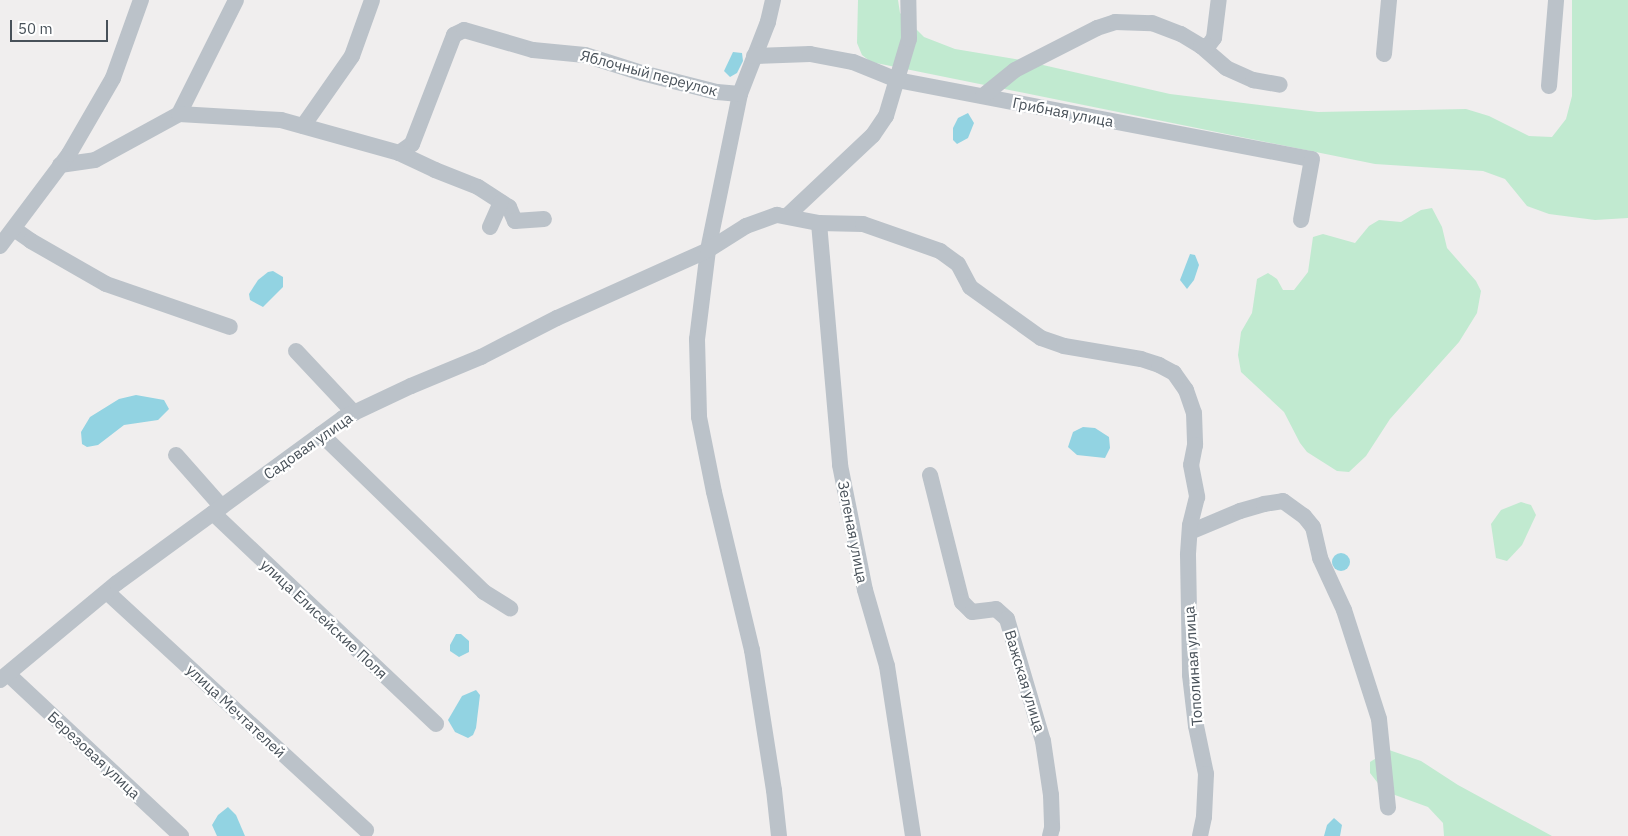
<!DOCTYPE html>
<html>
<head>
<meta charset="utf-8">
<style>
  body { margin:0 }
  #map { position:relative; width:1628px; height:836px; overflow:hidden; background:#f0eeee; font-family:"IBM Plex Sans",sans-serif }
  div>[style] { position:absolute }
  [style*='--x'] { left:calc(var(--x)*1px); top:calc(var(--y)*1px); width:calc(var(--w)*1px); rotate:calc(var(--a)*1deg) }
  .green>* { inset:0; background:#c1ead0 }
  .water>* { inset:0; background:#92d3e2 }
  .round { border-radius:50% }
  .minor>* { height:16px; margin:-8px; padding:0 8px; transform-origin:8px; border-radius:8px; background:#bbc2c9 }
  span { translate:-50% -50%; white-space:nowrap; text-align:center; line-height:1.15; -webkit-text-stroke:4.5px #fff; paint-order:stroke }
  .street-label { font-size:15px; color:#485159 }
  .scale { position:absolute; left:10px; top:20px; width:98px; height:22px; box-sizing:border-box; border:2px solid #485159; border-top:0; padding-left:6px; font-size:15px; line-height:18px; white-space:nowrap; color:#485159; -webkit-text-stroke:4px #fff; paint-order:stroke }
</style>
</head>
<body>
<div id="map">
  <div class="green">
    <i style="clip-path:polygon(858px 0,898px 0,900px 13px,924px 37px,955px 49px,1021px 60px,1170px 94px,1318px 112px,1466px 109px,1489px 116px,1529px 136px,1552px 137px,1566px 119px,1572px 96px,1572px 0,1628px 0,1628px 218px,1595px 220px,1549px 214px,1527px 206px,1505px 179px,1483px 171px,1375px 164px,871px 62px,862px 55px,857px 43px)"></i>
    <i style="clip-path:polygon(1432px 208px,1442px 227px,1447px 248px,1476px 281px,1481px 291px,1477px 313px,1459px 342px,1390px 419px,1366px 456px,1349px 472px,1337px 471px,1307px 452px,1300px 443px,1284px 412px,1241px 372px,1238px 355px,1241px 332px,1252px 313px,1257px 279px,1268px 273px,1277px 279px,1283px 290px,1294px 290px,1308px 272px,1313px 237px,1323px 234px,1355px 243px,1369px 226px,1379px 220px,1401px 222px,1421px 210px)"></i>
    <i style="clip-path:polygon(1521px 502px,1531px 505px,1536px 515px,1522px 545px,1507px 561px,1496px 558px,1491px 524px,1501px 510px)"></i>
    <i style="clip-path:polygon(1389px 750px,1421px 761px,1458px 785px,1552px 836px,1444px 836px,1443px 823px,1428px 807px,1384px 791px,1370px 773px,1370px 762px)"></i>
  </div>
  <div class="water">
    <i style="clip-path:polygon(733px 52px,742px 53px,743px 61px,737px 73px,730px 77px,724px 71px)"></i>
    <i style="clip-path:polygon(968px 113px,974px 123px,968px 138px,957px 144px,953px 140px,953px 128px,958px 118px)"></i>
    <i style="clip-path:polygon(1190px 254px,1195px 255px,1199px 265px,1194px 280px,1187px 289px,1180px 280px)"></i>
    <i style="clip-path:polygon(273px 271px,283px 277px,283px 287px,263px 307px,250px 300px,249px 294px,258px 280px,268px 272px)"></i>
    <i style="clip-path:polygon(136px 395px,164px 400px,169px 409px,158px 420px,124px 425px,98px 445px,87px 447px,82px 444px,81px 432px,90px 417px,119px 399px)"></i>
    <i style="clip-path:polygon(1083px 427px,1095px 428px,1109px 437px,1110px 448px,1105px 458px,1077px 455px,1068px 447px,1073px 432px)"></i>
    <i class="round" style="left:1332px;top:553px;width:18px;height:18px"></i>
    <i style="clip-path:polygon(456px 634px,461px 634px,469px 641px,469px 652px,459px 657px,450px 651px,450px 645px)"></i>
    <i style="clip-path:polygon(476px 690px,480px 695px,476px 728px,473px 735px,468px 738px,455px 732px,448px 720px,462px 696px)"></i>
    <i style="clip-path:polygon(228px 807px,236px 815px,245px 836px,217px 836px,212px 825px,218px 815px)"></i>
    <i style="clip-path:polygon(1334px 818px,1342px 825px,1340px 836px,1324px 836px,1327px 825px)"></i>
  </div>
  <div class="minor">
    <i style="--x:773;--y:0;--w:23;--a:103"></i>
    <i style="--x:768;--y:22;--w:77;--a:111.3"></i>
    <i style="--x:740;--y:94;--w:159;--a:101.6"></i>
    <i style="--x:708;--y:250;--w:90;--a:97"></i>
    <i style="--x:697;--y:339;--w:78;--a:88.5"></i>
    <i style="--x:699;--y:417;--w:76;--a:78.7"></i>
    <i style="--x:714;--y:492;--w:163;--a:76.5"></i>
    <i style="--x:752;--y:650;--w:142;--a:81.1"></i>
    <i style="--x:774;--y:790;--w:46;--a:83.8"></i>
    <i style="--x:1205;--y:46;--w:4;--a:180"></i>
    <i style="--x:1201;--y:46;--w:33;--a:41"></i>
    <i style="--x:1226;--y:68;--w:30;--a:24"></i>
    <i style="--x:1253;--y:80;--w:27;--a:10"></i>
    <i style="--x:1208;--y:46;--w:10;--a:-53"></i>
    <i style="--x:1214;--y:38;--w:38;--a:-83"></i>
    <i style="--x:1384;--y:54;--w:54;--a:-84.7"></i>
    <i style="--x:754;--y:56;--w:56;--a:-2"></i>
    <i style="--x:810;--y:54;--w:44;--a:10.5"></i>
    <i style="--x:853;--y:62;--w:48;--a:22.2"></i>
    <i style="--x:897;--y:80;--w:422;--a:10.8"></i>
    <i style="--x:1312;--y:159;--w:62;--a:100.2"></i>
    <i style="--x:1549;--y:86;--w:86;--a:-85.3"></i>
    <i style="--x:983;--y:96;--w:41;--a:-39.1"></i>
    <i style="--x:1015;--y:70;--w:92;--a:-27.1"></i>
    <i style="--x:1097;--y:28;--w:19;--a:-18"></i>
    <i style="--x:1115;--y:22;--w:37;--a:2"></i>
    <i style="--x:1152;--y:23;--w:31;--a:21"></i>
    <i style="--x:1181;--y:34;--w:23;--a:31"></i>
    <i style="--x:1201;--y:46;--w:7;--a:0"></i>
    <i style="--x:179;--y:114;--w:127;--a:-63.4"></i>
    <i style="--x:303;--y:126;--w:85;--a:-55"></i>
    <i style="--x:352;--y:56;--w:59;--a:-70.3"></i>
    <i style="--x:399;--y:153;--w:16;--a:-35"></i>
    <i style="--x:412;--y:144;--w:117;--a:-68.9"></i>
    <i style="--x:454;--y:35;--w:11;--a:-27"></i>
    <i style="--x:464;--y:30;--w:72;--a:16.2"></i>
    <i style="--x:533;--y:50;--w:52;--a:5.5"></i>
    <i style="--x:585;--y:55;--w:60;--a:17.5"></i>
    <i style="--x:642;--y:73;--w:77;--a:14.2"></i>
    <i style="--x:717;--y:92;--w:23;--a:5"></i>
    <i style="--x:60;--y:165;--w:35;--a:-8"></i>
    <i style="--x:95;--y:160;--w:96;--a:-28.7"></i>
    <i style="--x:179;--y:114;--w:102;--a:3.4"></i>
    <i style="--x:281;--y:120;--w:123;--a:15.6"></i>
    <i style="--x:399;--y:153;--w:40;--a:25"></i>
    <i style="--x:435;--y:170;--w:46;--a:21.6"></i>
    <i style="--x:478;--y:187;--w:37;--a:33"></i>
    <i style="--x:509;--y:207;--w:15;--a:67"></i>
    <i style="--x:515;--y:221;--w:29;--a:-4"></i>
    <i style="--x:787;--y:216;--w:118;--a:-43.3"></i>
    <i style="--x:873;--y:135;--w:23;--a:-56"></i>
    <i style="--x:886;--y:116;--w:80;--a:-73.4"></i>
    <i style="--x:909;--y:39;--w:39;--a:-91"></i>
    <i style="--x:819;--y:223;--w:243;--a:85"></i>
    <i style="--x:840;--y:465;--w:127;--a:78.7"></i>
    <i style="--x:865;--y:590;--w:79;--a:73.9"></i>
    <i style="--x:887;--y:666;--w:172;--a:81.3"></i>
    <i style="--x:490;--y:227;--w:27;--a:-66"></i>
    <i style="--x:14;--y:229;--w:21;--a:35"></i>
    <i style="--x:31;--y:241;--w:86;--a:29.8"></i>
    <i style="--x:106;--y:284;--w:131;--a:19.1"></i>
    <i style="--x:0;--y:246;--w:115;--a:-53.1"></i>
    <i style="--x:69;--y:154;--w:88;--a:-59.9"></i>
    <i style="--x:113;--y:78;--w:83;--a:-70.3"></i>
    <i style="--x:296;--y:351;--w:85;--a:46.9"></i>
    <i style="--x:321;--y:434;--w:227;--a:44.1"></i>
    <i style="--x:484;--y:592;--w:31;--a:32"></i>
    <i style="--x:176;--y:455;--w:69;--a:48.5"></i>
    <i style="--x:930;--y:475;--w:131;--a:75.9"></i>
    <i style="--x:962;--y:602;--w:14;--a:45"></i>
    <i style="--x:972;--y:612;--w:24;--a:-7"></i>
    <i style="--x:996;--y:609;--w:15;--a:42"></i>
    <i style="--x:1007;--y:619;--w:127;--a:73.6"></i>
    <i style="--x:1043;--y:741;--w:55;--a:81.6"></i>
    <i style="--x:1051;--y:795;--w:33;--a:88"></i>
    <i style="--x:1052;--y:828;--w:8;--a:104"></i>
    <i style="--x:213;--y:513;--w:307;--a:43.4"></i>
    <i style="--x:1190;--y:532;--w:54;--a:-22.8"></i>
    <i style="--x:1240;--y:511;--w:25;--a:-16"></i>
    <i style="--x:1264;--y:504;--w:19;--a:-9"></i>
    <i style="--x:1283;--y:501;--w:26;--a:36"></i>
    <i style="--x:1304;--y:516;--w:14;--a:51"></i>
    <i style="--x:1313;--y:527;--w:32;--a:77"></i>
    <i style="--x:1320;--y:558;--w:57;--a:65.2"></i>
    <i style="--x:1344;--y:610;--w:114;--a:72.2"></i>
    <i style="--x:1379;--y:719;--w:89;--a:84.2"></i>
    <i style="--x:107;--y:592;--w:352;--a:42.6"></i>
    <i style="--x:8;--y:674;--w:237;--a:43.1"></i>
    <i style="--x:0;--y:680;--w:152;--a:-39.7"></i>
    <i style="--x:117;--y:583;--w:280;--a:-36.1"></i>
    <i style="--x:343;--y:418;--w:75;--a:-25.2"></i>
    <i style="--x:411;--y:386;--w:76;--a:-22.5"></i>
    <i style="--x:481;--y:357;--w:85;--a:-27.2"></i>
    <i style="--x:557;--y:318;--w:166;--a:-24.2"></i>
    <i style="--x:708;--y:250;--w:45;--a:-32.3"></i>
    <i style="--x:746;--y:226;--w:33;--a:-20"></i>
    <i style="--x:777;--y:215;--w:43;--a:10.8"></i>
    <i style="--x:819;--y:223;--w:44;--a:1.3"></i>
    <i style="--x:863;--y:224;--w:82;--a:19.3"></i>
    <i style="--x:940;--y:251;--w:22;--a:36"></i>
    <i style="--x:958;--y:264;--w:26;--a:62"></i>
    <i style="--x:970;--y:287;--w:87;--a:35.7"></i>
    <i style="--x:1041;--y:338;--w:24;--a:19"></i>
    <i style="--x:1064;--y:346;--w:78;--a:9.6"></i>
    <i style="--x:1141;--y:359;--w:19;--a:18"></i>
    <i style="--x:1159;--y:365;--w:17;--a:28"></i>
    <i style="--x:1174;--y:373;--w:21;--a:55"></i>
    <i style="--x:1186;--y:390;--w:24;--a:71"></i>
    <i style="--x:1194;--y:413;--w:32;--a:88"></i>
    <i style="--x:1195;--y:445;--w:20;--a:101"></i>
    <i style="--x:1191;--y:465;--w:33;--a:79"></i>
    <i style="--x:1197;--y:497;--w:29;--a:104"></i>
    <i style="--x:1190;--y:525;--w:30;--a:94"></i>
    <i style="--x:1188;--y:555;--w:120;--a:89"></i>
    <i style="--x:1190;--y:675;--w:51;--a:83.3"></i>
    <i style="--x:1196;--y:726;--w:49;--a:78.2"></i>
    <i style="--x:1206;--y:774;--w:43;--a:92.7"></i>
    <i style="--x:1204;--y:817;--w:19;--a:102"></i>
  </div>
  <div class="street-label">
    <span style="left:649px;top:73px;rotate:15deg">Яблочный переулок</span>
    <span style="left:1063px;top:112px;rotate:11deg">Грибная улица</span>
    <span style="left:308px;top:446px;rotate:-35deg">Садовая улица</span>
    <span style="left:853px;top:532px;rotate:79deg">Зеленая улица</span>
    <span style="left:324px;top:619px;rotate:43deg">улица Елисейские Поля</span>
    <span style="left:1193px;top:666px;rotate:-94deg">Тополиная улица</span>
    <span style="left:1025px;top:681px;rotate:73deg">Важская улица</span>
    <span style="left:236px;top:711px;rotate:43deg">улица Мечтателей</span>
    <span style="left:94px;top:755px;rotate:43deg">Березовая улица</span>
  </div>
  <div class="scale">50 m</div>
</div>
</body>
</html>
